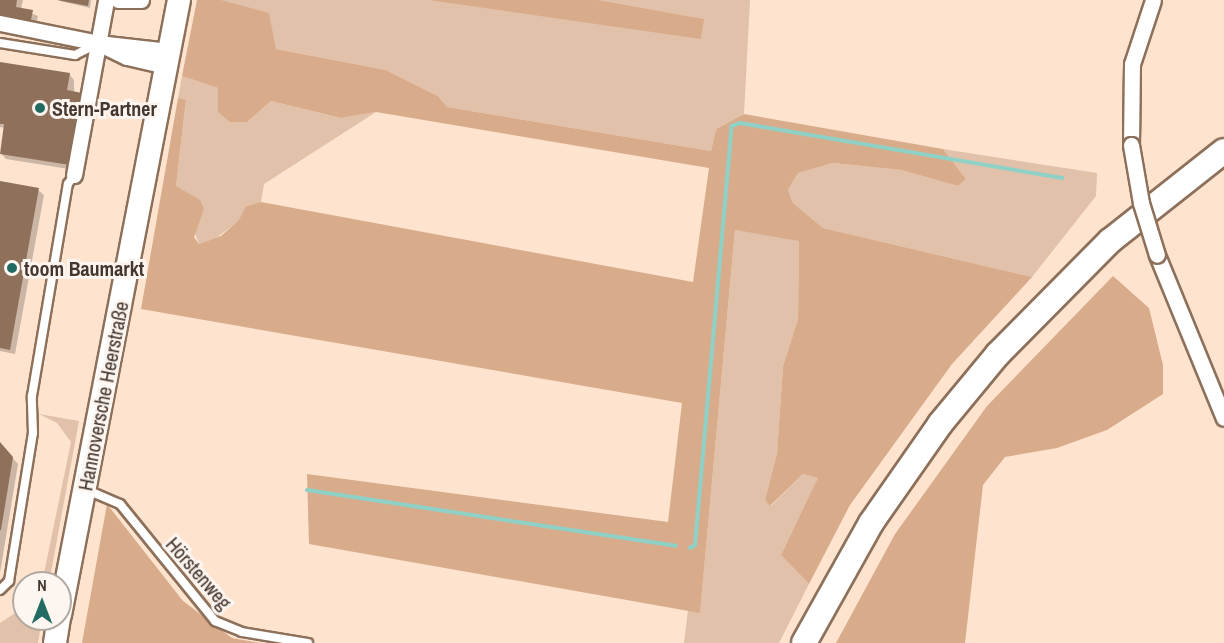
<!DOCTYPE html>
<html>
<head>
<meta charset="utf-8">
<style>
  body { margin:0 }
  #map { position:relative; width:1224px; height:643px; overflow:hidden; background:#fee3cf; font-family:"Archivo Narrow",sans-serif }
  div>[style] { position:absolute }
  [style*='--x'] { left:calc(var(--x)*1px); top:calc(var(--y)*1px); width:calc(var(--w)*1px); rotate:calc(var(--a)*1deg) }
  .green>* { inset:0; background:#e1c1aa }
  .forest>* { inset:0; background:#d8ac8b }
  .shadow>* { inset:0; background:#0003 }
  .stream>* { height:4px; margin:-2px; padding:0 2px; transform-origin:2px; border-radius:2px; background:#8fd1c7 }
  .building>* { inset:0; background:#8f715b }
  .roads { filter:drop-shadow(2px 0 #8d705a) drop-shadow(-2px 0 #8d705a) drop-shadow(0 2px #8d705a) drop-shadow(0 -2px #8d705a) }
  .service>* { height:8px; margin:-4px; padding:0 4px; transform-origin:4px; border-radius:4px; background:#fff }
  .minor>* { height:15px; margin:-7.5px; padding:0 7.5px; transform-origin:7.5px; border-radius:7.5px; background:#fff }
  .primary>* { height:22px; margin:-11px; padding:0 11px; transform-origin:11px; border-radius:11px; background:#fff }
  .trunk>* { height:24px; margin:-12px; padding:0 12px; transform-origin:12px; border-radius:12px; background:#fff }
  .bridges { filter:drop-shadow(2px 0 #8d705a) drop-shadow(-2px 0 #8d705a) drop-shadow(0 2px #8d705a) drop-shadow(0 -2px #8d705a) }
  .minor-bridge>* { height:15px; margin:-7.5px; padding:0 7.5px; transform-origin:7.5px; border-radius:7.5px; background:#fff }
  .dots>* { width:16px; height:16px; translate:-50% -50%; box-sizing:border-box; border:3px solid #fcf5f0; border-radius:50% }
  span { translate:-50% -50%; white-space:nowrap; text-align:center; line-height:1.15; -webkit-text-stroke:6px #fcf5f0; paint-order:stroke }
  .poi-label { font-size:20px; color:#44372d; font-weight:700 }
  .left { translate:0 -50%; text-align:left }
  .street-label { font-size:20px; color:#44372d }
  .north { position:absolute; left:12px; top:571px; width:60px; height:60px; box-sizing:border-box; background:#fcf5f0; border:2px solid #b2a9a2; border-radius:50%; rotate:0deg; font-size:16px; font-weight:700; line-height:24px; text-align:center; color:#44372d }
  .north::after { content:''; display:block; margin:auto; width:21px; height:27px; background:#226b62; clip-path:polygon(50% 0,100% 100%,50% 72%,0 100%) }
</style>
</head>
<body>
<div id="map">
  <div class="green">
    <i style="clip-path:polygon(221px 0,427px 0,701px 38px,703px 19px,599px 0,750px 0,744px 114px,716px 129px,711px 151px,447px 107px,438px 96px,386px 70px,276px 49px)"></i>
    <i style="clip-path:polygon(182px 76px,218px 88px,218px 112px,247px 122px,271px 101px,341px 118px,376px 112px,264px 184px,261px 202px,246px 206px,240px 220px,216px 238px,199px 244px,176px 186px,186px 101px,178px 98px)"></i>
    <i style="clip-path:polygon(943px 149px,1097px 173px,1096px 196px,1032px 277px,823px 228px,793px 203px,788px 190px,798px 173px,833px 163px,901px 170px,958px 186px,966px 179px)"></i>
    <i style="clip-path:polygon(735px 230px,799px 240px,798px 319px,783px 366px,777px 453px,765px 500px,771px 506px,803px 474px,819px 478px,781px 555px,809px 584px,779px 643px,684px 643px,688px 610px,700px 612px)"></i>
    <i style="clip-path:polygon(39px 414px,79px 421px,49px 583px,42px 583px,71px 442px,57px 423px)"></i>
    <i style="clip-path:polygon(20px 610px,24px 619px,42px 619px,38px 643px,0 643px,0 623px)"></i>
  </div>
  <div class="forest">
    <i style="clip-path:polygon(197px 0,221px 0,269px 13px,276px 49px,386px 70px,438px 96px,447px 107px,711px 151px,716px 129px,744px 114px,943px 149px,966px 179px,958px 186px,901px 170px,833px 163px,798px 173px,788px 190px,793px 203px,823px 228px,1032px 277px,952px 364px,850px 505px,809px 584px,781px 555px,818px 478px,803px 474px,770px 506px,765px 500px,777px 453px,783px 366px,798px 319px,799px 241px,735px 230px,700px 613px,309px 544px,307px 474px,668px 522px,682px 403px,141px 309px,178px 98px,186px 100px,176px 186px,200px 200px,204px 209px,194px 237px,199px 244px,221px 236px,239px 220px,246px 206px,261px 202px,693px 282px,709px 168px,376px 112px,341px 118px,271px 101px,247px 122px,230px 122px,218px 112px,218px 88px,182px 76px)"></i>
    <i style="clip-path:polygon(427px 0,599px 0,704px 19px,701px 39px)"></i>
    <i style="clip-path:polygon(1113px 276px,1149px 308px,1163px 365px,1163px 394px,1107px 430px,1057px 448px,1005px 457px,983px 485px,965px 643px,836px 643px,895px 534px,987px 406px)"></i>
    <i style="clip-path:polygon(107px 504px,183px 601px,232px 638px,260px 643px,82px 643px)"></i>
  </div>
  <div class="shadow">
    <i style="clip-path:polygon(0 0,23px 0,21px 9px,38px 16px,35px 29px)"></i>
    <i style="clip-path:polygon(91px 0,90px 8px,60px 1px,61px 0)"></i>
    <i style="clip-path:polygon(0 63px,69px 74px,74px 80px,75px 170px,6px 159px,1px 153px,5px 128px,0 127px)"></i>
    <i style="clip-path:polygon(0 183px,38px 190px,44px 195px,15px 354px,0 351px)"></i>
    <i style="clip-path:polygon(0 444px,18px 464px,0 573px)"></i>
  </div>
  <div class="stream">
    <i style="--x:307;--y:490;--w:373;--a:8.6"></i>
    <i style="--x:690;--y:548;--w:6;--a:-31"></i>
    <i style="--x:695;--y:545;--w:421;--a:-85"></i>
    <i style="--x:732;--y:126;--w:9;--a:-21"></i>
    <i style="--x:740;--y:123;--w:327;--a:9.7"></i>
  </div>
  <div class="building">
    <i style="clip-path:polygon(0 0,17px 0,16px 7px,33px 10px,30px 25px,0 19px)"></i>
    <i style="clip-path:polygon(57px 0,89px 0,88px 6px)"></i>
    <i style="clip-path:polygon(0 62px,70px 73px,67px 90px,82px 93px,70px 165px,0 154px,4px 124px,0 124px)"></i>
    <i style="clip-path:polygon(0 181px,39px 188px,10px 350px,0 348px)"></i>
    <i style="clip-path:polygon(0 442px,13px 457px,1px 530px,0 530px)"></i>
  </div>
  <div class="roads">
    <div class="service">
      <i style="--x:0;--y:43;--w:76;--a:9.1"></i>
      <i style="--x:75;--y:55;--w:25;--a:-27"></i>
      <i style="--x:87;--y:490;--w:36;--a:23"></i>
      <i style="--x:120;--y:504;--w:151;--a:50.9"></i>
      <i style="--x:215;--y:621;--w:29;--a:22"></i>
      <i style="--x:242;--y:632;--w:67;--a:9.5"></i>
      <i style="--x:0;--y:590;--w:13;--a:-45"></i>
      <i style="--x:9;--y:581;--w:150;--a:-80.8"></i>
      <i style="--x:33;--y:433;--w:37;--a:-92"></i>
      <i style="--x:32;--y:396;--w:215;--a:-80.4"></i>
      <i style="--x:68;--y:184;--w:11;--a:-56"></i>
    </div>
    <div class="minor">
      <i style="--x:118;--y:0;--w:23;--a:0"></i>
      <i style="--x:0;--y:23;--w:100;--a:11.5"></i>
      <i style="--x:98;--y:43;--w:71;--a:6.4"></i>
      <i style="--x:104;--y:46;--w:25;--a:26"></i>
      <i style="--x:127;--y:57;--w:40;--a:13"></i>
      <i style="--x:1131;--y:145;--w:81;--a:-89.3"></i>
      <i style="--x:1132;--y:64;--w:67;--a:-71.8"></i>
      <i style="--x:74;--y:175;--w:178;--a:-79.6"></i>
      <i style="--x:1157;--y:255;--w:176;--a:67.7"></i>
    </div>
    <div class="primary">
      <i style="--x:60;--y:615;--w:626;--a:-79.05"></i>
      <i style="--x:55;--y:643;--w:24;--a:-81"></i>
    </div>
    <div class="trunk">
      <i style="--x:804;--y:643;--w:137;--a:-60.8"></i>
      <i style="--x:871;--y:523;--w:121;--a:-55.1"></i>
      <i style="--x:940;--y:424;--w:91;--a:-50.4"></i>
      <i style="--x:998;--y:354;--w:159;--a:-45.3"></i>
      <i style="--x:1110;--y:241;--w:145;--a:-38.3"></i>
    </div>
  </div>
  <div class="bridges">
    <div class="minor-bridge">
      <i style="--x:1131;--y:145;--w:59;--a:80.2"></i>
      <i style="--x:1141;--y:203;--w:54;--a:72.9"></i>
    </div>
  </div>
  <div class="dots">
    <i style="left:40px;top:108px;background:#226b62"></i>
    <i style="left:12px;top:268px;background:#226b62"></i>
  </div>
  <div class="poi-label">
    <span class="left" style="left:52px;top:108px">Stern-Partner</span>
    <span class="left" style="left:24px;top:268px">toom Baumarkt</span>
  </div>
  <div class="street-label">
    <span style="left:103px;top:396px;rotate:-79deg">Hannoversche Heerstraße</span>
    <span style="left:199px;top:573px;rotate:49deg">Hörstenweg</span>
  </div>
  <div class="north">N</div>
</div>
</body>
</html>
